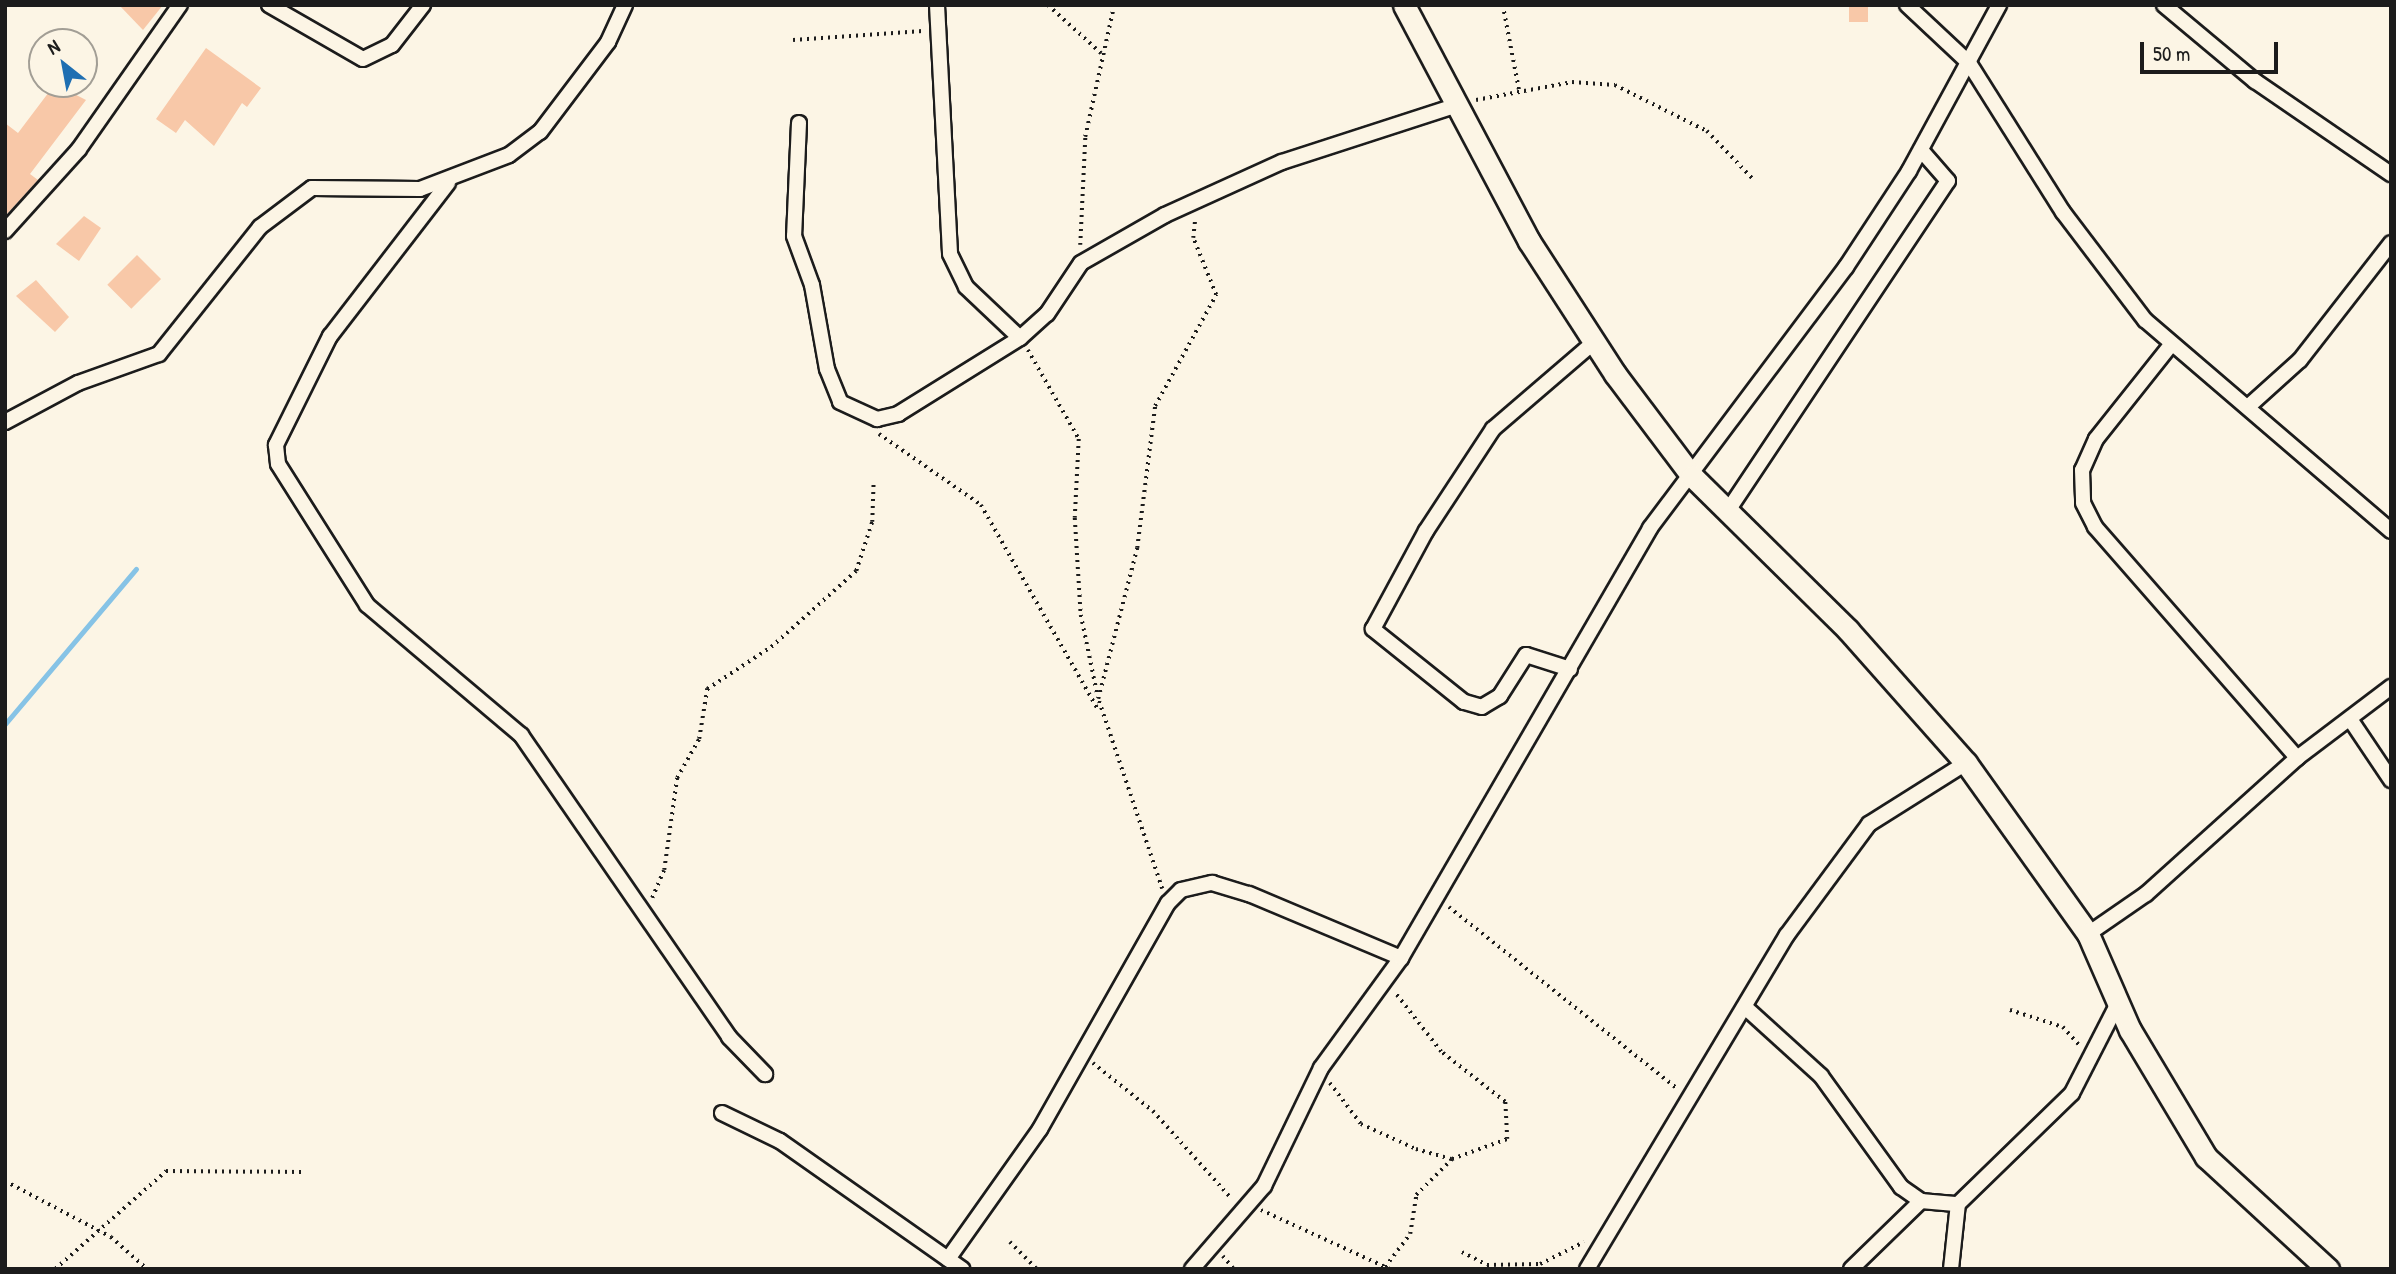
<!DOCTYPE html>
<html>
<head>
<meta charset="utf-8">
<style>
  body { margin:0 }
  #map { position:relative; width:2396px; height:1274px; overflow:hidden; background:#fcf5e5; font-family:"Patrick Hand",sans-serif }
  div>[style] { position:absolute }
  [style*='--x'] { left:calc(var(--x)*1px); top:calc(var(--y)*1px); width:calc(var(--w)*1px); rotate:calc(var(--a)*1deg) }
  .stream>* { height:5px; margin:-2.5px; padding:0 2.5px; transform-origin:2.5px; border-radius:2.5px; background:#86c3e6 }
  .building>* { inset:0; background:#f8c8a8; transform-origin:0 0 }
  .path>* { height:3.5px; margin-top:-1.75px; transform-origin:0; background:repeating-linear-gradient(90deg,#1c1c1c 0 2px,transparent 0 7px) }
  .roads { filter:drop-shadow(2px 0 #1c1c1c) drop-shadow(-2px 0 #1c1c1c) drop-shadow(0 2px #1c1c1c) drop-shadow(0 -2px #1c1c1c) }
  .street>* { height:14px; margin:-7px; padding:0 7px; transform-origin:7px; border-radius:7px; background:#fcf5e5 }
  .secondary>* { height:21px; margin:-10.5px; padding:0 10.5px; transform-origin:10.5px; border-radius:10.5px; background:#fcf5e5 }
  span { translate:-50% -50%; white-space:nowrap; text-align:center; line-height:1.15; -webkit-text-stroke:5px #fcf5e5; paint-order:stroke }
  .frame { position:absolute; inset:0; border:7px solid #1c1c1c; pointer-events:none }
  .north { position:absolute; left:28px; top:28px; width:70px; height:70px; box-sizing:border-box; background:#fcf5e5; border:2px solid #a29e95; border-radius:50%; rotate:329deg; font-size:19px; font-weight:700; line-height:28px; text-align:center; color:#1c1c1c }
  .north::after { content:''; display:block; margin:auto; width:24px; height:32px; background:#1f6fb2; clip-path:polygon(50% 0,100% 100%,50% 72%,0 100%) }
  .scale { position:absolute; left:2140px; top:42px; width:138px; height:32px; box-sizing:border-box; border:4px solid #1c1c1c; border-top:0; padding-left:9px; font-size:21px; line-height:24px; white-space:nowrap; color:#1c1c1c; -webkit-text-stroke:5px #fcf5e5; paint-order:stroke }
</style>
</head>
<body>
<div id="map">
  <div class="stream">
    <i style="--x:5;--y:724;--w:203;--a:-49.8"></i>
  </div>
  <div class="building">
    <i style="clip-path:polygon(119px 5px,163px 5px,143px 30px)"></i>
    <i style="left:1849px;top:5px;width:19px;height:17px"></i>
    <i style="clip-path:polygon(206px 48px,261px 88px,247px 107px,242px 103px,214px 146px,185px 120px,176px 133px,156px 119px)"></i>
    <i style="clip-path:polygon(55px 84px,86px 100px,30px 174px,38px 180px,5px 216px,5px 123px,18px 133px)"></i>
    <i style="clip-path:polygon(84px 216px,101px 228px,79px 261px,56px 244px)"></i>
    <i style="left:137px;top:255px;width:34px;height:42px;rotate:45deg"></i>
    <i style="clip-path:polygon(36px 280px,69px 317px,55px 332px,16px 296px)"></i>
  </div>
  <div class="path">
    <i style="--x:1048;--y:5;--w:72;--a:42.2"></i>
    <i style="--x:1503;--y:5;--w:86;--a:79.2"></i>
    <i style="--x:793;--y:40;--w:130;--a:-4"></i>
    <i style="--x:1476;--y:100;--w:98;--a:-10.6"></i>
    <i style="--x:1572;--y:82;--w:43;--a:4"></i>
    <i style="--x:1615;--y:85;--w:103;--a:26.6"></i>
    <i style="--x:1707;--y:131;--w:65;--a:46.2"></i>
    <i style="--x:1080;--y:245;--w:108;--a:-87.3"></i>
    <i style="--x:1085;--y:137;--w:135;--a:-77.6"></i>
    <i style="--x:1028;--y:350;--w:103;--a:60.2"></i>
    <i style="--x:1079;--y:439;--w:79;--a:92.9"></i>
    <i style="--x:1075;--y:518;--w:97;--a:86.5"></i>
    <i style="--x:1081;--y:615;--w:84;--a:78.3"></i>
    <i style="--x:879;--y:434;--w:124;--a:34.8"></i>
    <i style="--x:981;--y:505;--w:237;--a:60.2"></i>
    <i style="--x:1162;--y:889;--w:200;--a:-108.6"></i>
    <i style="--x:1098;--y:699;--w:156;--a:-75.5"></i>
    <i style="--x:1137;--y:548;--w:143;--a:-82.8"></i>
    <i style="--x:1155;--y:406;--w:127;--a:-61.2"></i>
    <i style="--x:1216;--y:295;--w:61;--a:-112"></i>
    <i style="--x:1193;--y:238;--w:20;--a:-84"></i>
    <i style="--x:652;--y:898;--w:30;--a:-67"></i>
    <i style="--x:664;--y:870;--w:93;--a:-82"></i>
    <i style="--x:677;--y:778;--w:45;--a:-60.6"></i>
    <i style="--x:699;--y:739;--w:51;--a:-80.9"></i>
    <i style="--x:707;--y:689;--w:77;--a:-33.3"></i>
    <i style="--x:771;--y:647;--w:114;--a:-41.8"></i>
    <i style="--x:856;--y:571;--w:52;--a:-71.9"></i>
    <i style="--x:872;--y:522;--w:38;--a:-88"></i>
    <i style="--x:1449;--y:907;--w:293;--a:38.5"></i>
    <i style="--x:2010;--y:1010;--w:56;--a:17.8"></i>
    <i style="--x:2063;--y:1027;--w:24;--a:48"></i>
    <i style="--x:1093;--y:1063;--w:77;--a:38.7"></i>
    <i style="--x:1153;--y:1111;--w:118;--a:48.1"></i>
    <i style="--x:1330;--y:1083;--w:51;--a:52.9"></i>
    <i style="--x:1361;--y:1124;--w:60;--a:24.4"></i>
    <i style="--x:1416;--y:1149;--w:37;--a:16"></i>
    <i style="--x:1452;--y:1159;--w:59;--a:-20"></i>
    <i style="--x:1507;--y:1139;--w:37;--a:-93"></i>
    <i style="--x:1505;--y:1102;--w:81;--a:-142"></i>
    <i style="--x:1441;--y:1052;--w:75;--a:-127.9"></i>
    <i style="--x:5;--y:1181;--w:120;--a:27.8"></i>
    <i style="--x:111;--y:1237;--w:48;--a:41.6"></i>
    <i style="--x:1261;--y:1210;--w:142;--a:24.6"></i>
    <i style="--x:1010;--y:1242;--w:38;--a:45"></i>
    <i style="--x:1462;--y:1252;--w:28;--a:27"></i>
    <i style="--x:1487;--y:1265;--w:53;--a:-1.1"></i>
    <i style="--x:1540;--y:1264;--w:49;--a:-26.6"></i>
    <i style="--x:1223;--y:1256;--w:17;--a:50"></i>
    <i style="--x:1385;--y:1267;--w:41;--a:-52.9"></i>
    <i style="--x:1410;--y:1234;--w:39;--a:-81"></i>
    <i style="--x:1416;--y:1195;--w:51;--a:-45"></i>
    <i style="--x:55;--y:1269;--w:148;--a:-41.4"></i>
    <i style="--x:166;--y:1171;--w:135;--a:0.4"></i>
  </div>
  <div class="roads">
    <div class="street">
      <i style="--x:269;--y:5;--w:108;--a:29.9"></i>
      <i style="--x:363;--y:59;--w:32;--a:-26"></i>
      <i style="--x:392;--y:45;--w:51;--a:-52.2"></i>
      <i style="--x:937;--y:5;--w:249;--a:87"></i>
      <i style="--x:950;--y:254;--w:37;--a:64"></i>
      <i style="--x:966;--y:287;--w:74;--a:43.4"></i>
      <i style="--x:1907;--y:5;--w:85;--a:43.1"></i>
      <i style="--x:1969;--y:63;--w:176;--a:57.8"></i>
      <i style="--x:2063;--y:212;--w:136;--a:52.8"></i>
      <i style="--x:2145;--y:320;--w:324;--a:40.6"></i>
      <i style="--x:2164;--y:5;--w:119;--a:39.9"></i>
      <i style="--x:2255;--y:81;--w:165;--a:34.4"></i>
      <i style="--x:799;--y:123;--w:113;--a:92.5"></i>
      <i style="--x:794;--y:236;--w:52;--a:69.8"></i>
      <i style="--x:812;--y:285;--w:85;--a:79.9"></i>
      <i style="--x:827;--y:369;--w:35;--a:68"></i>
      <i style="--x:840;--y:402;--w:41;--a:24.7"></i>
      <i style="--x:877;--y:419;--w:22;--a:-13"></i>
      <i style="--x:898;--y:414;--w:144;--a:-31.9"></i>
      <i style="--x:1020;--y:338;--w:36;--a:-42"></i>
      <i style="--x:1047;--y:314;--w:61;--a:-56.3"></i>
      <i style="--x:1081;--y:263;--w:97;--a:-29.7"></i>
      <i style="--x:1165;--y:215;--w:128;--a:-24.4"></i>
      <i style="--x:1282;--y:162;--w:187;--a:-18"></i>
      <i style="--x:448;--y:183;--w:193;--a:127.6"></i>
      <i style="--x:330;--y:336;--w:122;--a:116.4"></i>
      <i style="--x:276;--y:445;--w:19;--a:84"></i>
      <i style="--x:278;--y:464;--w:167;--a:57.7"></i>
      <i style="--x:367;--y:605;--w:202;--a:40.2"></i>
      <i style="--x:521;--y:735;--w:367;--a:55.4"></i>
      <i style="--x:729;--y:1037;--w:52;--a:45.8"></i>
      <i style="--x:5;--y:231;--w:110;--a:-47.9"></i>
      <i style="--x:79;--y:149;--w:176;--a:-55"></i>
      <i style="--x:2170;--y:346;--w:119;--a:128.5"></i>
      <i style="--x:2096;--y:439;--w:34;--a:114"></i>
      <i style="--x:2082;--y:470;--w:33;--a:88"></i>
      <i style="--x:2083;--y:503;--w:27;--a:63"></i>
      <i style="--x:2095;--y:527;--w:307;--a:48.8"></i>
      <i style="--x:2250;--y:405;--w:67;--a:-42"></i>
      <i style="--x:2300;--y:360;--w:148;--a:-52.1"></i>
      <i style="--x:5;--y:422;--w:83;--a:-28.1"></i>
      <i style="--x:78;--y:383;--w:86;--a:-19.7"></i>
      <i style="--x:159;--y:354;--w:162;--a:-51.5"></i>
      <i style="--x:260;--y:227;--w:65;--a:-36.9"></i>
      <i style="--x:312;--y:188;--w:108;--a:0.5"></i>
      <i style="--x:420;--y:189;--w:95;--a:-20.9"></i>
      <i style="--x:509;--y:155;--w:39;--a:-37"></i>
      <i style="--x:540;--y:132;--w:113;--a:-52.9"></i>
      <i style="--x:608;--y:42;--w:41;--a:-65.3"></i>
      <i style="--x:1727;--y:512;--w:398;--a:-56.3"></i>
      <i style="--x:1948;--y:181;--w:41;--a:-131.1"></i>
      <i style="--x:1570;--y:669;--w:46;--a:-162.3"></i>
      <i style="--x:1526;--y:655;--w:49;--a:122.4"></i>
      <i style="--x:1500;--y:696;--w:21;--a:149"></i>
      <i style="--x:1482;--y:707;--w:19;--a:-164"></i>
      <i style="--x:1464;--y:702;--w:117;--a:-141.3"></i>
      <i style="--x:1373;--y:629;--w:111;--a:-61.6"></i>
      <i style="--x:1426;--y:531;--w:122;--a:-56.7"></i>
      <i style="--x:1493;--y:429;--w:133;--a:-40.7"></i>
      <i style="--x:2352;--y:722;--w:70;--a:56.1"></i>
      <i style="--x:2088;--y:934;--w:70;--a:-34.6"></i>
      <i style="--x:2146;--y:894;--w:203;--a:-42"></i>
      <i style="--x:2297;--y:758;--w:118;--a:-37.1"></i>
      <i style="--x:1746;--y:1008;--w:101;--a:42.2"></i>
      <i style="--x:1821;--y:1076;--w:137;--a:54.2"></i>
      <i style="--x:1901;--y:1187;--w:24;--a:35"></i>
      <i style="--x:1921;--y:1201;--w:37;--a:5"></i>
      <i style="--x:722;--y:1113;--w:64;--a:25.8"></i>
      <i style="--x:780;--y:1141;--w:223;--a:35.1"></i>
      <i style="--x:948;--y:1259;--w:159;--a:-54.7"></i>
      <i style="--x:1040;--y:1129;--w:260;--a:-60.5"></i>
      <i style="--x:1168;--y:903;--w:18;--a:-45"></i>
      <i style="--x:1181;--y:890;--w:32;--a:-13"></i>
      <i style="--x:1212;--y:883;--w:39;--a:17"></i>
      <i style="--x:1249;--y:894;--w:165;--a:22.8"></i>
      <i style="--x:1192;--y:1269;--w:110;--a:-49.1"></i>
      <i style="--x:1264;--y:1186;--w:131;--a:-64.2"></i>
      <i style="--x:1321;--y:1068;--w:136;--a:-54"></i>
      <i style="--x:1401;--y:958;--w:497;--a:-59.9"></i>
      <i style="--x:1650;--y:528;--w:326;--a:-53.1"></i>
      <i style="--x:1846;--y:267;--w:115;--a:-56.7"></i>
      <i style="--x:1909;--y:171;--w:189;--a:-61.5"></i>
      <i style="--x:1587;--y:1269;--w:389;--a:-59.1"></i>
      <i style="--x:1787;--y:935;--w:138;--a:-53.5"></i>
      <i style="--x:1869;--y:824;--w:115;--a:-32.2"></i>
      <i style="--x:1851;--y:1269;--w:98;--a:-44.2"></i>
      <i style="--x:1951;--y:1269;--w:65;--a:-83.9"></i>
      <i style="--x:1958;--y:1204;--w:159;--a:-44.2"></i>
      <i style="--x:2072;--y:1093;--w:101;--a:-62.9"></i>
    </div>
    <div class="secondary">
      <i style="--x:1404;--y:5;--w:267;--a:62.1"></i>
      <i style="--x:1529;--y:241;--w:158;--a:57.1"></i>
      <i style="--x:1615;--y:374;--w:128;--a:53"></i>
      <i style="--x:1692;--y:476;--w:219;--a:44.6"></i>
      <i style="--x:1848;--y:630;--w:178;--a:48.4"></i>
      <i style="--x:1966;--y:763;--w:210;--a:54.5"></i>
      <i style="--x:2088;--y:934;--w:105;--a:66.4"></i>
      <i style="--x:2130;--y:1030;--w:148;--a:59.1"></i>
      <i style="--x:2206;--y:1157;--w:166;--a:42.6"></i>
    </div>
  </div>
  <div class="frame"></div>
  <div class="north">N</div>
  <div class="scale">50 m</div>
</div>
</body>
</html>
